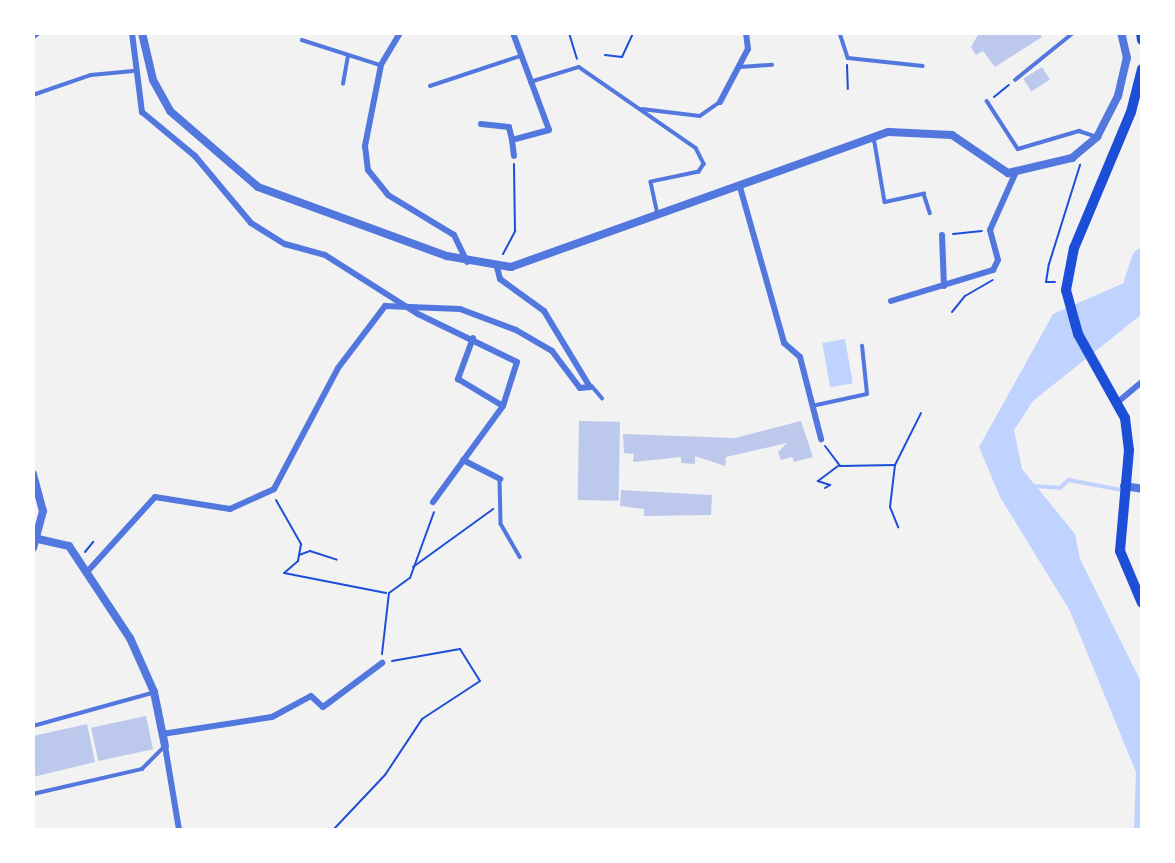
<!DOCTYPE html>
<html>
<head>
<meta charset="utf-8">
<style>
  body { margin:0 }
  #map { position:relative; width:1175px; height:863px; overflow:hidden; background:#f2f2f2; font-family:Raleway,sans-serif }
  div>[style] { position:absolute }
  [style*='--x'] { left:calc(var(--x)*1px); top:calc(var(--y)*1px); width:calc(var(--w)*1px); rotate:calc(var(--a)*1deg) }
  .water>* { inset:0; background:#bfd3fe; transform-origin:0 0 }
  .stream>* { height:3.5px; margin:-1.75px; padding:0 1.75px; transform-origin:1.75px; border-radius:1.75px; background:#bfd3fe }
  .river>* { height:21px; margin:-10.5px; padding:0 10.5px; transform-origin:10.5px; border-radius:10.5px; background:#bfd3fe }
  .building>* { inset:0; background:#bdc9ec; transform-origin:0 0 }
  .path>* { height:2px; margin:-1px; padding:0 1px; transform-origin:1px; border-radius:1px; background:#1d4ed8 }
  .service>* { height:3.5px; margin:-1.75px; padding:0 1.75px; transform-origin:1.75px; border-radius:1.75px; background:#5277de }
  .minor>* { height:6px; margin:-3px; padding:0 3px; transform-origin:3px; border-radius:3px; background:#5277de }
  .tertiary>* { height:8px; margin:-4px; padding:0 4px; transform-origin:4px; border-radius:4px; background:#5277de }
  .primary>* { height:10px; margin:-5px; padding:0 5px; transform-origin:5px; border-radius:5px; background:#1d4ed8 }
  span { translate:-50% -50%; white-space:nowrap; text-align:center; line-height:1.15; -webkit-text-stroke:5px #fff; paint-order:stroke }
  .frame { position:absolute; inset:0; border:35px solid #fff; pointer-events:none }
</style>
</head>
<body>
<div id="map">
  <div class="water">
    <i style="clip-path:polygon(1142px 275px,1142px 314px,1033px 401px,1014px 430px,1022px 469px,1075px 534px,1080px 559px,1142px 684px,1142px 830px,1134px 830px,1136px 772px,1070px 611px,1000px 497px,979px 447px,1053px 314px)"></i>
    <i style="left:845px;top:339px;width:45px;height:23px;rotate:80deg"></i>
  </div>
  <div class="stream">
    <i style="--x:1034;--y:486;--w:26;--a:4"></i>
    <i style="--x:1060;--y:488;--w:12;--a:-42"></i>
    <i style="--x:1069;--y:480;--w:54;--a:10.7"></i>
  </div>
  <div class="river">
    <i style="--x:1129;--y:297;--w:41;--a:-71.6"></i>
  </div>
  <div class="building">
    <i style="clip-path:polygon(979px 33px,1040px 33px,1042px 37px,995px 67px,983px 51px,976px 55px,971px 47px)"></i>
    <i style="left:1042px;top:67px;width:15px;height:22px;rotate:58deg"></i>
    <i style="left:579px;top:421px;width:41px;height:79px;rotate:1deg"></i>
    <i style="clip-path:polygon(801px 421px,813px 457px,794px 462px,792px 457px,781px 460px,778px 452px,787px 443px,726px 457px,725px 466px,695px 456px,695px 464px,681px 463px,681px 457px,633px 462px,634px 454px,624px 453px,623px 434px,735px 438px)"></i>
    <i style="clip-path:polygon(621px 490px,712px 495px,711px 515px,644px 516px,644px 509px,620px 506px)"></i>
    <i style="left:146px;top:716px;width:34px;height:56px;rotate:78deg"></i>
    <i style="clip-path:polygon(87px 724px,95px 762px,33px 777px,33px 736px)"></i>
  </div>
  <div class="path">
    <i style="--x:569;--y:33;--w:27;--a:73"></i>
    <i style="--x:605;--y:55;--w:17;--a:7"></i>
    <i style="--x:622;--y:57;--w:26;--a:-65"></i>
    <i style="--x:847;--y:65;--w:24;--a:88"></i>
    <i style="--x:994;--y:97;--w:19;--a:-39"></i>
    <i style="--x:953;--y:234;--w:29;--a:-6"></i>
    <i style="--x:503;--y:254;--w:26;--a:-62"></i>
    <i style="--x:515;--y:231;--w:67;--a:-90.9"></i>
    <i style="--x:1055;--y:282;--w:9;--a:180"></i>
    <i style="--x:1046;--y:282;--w:18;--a:-81"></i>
    <i style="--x:1049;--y:264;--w:104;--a:-72.6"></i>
    <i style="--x:952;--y:312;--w:21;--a:-51"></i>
    <i style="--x:965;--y:296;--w:32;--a:-30"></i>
    <i style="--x:825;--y:446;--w:25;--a:53"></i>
    <i style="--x:840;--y:466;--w:55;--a:-1"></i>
    <i style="--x:895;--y:465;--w:42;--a:96.8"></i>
    <i style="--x:890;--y:507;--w:22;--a:68"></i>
    <i style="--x:895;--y:465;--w:58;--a:-63.4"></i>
    <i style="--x:825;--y:488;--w:6;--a:-31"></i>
    <i style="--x:830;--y:485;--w:13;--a:-162"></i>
    <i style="--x:818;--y:481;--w:25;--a:-37"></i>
    <i style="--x:276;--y:500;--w:51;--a:60.4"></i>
    <i style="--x:301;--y:544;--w:17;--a:100"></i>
    <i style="--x:298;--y:561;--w:18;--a:139"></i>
    <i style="--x:284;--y:573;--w:104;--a:11.1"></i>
    <i style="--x:85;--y:552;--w:13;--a:-51"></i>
    <i style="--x:299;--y:555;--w:12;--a:-20"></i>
    <i style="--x:310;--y:551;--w:28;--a:18"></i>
    <i style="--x:413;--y:567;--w:99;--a:-35.9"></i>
    <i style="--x:382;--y:654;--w:61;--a:-83.5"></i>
    <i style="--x:389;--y:593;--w:26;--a:-36"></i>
    <i style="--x:410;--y:578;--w:70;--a:-70"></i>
    <i style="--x:333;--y:830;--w:76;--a:-46.6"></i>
    <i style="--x:385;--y:775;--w:67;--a:-56.5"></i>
    <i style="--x:422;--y:719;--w:69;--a:-33.2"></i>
    <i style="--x:480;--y:681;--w:38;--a:-122"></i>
    <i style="--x:460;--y:649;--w:69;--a:170"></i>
  </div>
  <div class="service">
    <i style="--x:840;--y:33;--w:26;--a:72"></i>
    <i style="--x:848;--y:58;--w:75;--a:6.1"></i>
    <i style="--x:302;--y:40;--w:82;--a:17.8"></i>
    <i style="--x:740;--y:67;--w:32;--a:-4"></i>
    <i style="--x:1015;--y:80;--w:75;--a:-39"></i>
    <i style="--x:530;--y:82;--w:51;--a:-17"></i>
    <i style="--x:579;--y:67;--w:142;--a:34.7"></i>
    <i style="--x:696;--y:148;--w:18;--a:63"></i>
    <i style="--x:704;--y:164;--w:9;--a:122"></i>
    <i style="--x:699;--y:172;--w:49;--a:168.2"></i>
    <i style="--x:651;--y:182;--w:30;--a:78"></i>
    <i style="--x:343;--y:84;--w:29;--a:-80"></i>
    <i style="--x:430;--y:86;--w:95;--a:-18.4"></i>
    <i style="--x:33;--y:95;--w:61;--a:-19"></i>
    <i style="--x:91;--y:75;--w:42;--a:-5.4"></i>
    <i style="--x:987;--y:101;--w:57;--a:57.1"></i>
    <i style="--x:1018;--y:149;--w:64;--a:-16.4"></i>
    <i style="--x:1079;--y:131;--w:16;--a:18"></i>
    <i style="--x:642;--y:109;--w:58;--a:6.9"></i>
    <i style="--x:700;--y:116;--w:24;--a:-35"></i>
    <i style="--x:874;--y:137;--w:66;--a:80.4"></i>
    <i style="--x:885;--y:202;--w:40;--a:-12"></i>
    <i style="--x:924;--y:194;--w:20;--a:72"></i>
    <i style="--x:592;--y:386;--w:16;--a:50"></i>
    <i style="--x:812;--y:406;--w:56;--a:-12.3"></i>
    <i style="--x:867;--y:394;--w:48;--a:-95.9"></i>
    <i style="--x:500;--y:479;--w:45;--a:88.7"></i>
    <i style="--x:501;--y:524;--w:38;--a:60"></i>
    <i style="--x:33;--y:726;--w:123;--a:-15.5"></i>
    <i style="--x:33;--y:794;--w:112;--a:-12.9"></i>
    <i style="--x:142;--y:769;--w:31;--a:-45"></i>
  </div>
  <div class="minor">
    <i style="--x:132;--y:33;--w:80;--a:82.8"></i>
    <i style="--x:142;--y:112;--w:69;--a:39.7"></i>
    <i style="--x:195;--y:156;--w:87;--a:50.1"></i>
    <i style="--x:251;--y:223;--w:40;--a:32"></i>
    <i style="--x:285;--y:244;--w:41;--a:15.4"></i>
    <i style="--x:325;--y:255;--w:110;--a:32.4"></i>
    <i style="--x:418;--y:314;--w:110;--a:25.9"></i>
    <i style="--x:517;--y:362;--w:46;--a:107.7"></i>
    <i style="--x:503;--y:406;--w:119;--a:126.1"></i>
    <i style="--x:400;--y:33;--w:37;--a:121"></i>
    <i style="--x:381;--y:65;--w:83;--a:101.2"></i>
    <i style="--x:365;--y:146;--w:24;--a:83"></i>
    <i style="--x:368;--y:170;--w:32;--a:51"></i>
    <i style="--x:388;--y:195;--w:77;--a:31.2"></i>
    <i style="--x:454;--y:235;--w:30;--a:64"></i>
    <i style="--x:513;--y:33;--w:103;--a:69.6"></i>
    <i style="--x:549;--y:130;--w:38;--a:165"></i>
    <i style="--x:512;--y:140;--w:16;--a:83"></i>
    <i style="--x:720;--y:102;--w:60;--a:-62.2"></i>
    <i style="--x:748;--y:49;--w:16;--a:-97"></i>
    <i style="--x:481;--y:124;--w:28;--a:6"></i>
    <i style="--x:509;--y:127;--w:13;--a:77"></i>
    <i style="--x:740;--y:187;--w:162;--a:74.2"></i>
    <i style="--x:784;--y:343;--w:21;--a:41"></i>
    <i style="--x:800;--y:357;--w:85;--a:75.6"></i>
    <i style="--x:942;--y:235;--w:51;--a:87.8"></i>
    <i style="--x:891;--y:301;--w:107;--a:-16.9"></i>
    <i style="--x:993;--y:270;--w:11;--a:-63"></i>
    <i style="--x:998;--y:260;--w:31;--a:-105"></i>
    <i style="--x:990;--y:230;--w:61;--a:-65.9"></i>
    <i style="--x:473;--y:338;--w:44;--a:110.1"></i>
    <i style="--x:458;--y:379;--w:52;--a:31"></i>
    <i style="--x:1119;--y:401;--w:30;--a:-40"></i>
    <i style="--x:463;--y:460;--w:42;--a:27.2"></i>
    <i style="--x:87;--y:572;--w:101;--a:-47.8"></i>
    <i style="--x:155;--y:497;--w:76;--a:9.1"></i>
    <i style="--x:230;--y:509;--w:48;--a:-24.4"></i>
    <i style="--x:274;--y:489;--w:137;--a:-62.1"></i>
    <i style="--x:338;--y:368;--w:78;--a:-52.8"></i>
    <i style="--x:385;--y:306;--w:75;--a:2.3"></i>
    <i style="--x:460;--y:309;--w:60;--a:20.6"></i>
    <i style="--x:516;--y:330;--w:42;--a:30.3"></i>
    <i style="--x:552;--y:351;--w:46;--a:52.9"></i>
    <i style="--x:580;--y:388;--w:10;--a:-6"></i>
    <i style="--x:590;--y:387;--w:89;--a:-121.2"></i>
    <i style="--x:544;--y:311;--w:54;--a:-144"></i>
    <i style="--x:500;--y:279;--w:12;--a:-104"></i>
    <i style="--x:162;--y:734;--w:111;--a:-8.8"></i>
    <i style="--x:272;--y:717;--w:44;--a:-28.3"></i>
    <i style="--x:311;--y:696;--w:16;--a:43"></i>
    <i style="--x:323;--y:707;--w:74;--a:-36.7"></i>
    <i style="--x:165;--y:746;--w:85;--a:80.5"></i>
  </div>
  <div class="tertiary">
    <i style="--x:142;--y:33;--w:48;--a:76.8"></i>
    <i style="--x:153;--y:80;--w:35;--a:61"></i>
    <i style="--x:170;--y:111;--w:116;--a:40.8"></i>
    <i style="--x:258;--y:187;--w:201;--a:20.1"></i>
    <i style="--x:447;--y:256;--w:65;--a:9.8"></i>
    <i style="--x:511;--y:267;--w:401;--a:-19.7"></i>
    <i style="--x:889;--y:132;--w:63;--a:2.7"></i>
    <i style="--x:952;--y:135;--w:68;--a:34.2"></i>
    <i style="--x:1008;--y:173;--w:66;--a:-13.2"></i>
    <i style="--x:1072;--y:158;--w:33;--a:-40"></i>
    <i style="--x:1097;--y:137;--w:46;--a:-62.9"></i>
    <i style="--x:1118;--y:96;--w:39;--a:-77"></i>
    <i style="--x:1127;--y:58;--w:26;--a:-103"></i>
    <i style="--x:33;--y:35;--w:4;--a:-34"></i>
    <i style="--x:33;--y:474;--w:38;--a:75"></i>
    <i style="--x:43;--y:511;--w:38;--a:105"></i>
    <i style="--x:1124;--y:486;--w:18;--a:9"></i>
    <i style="--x:38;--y:539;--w:32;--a:13"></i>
    <i style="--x:69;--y:546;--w:110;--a:56.5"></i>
    <i style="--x:130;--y:638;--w:59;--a:66"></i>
    <i style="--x:154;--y:692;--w:55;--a:78.5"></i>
  </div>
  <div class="primary">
    <i style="--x:1141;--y:33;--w:7;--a:82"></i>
    <i style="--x:1142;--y:69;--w:44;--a:104.3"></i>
    <i style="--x:1131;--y:112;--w:147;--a:112.7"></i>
    <i style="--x:1074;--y:248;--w:43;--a:100.8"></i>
    <i style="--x:1066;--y:290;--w:46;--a:74.7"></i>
    <i style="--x:1078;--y:334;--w:96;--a:60.8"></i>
    <i style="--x:1125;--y:418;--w:32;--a:83"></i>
    <i style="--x:1129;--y:450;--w:101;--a:95.1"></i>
    <i style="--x:1120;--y:551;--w:56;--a:67.1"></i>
  </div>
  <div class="frame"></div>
</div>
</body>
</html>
